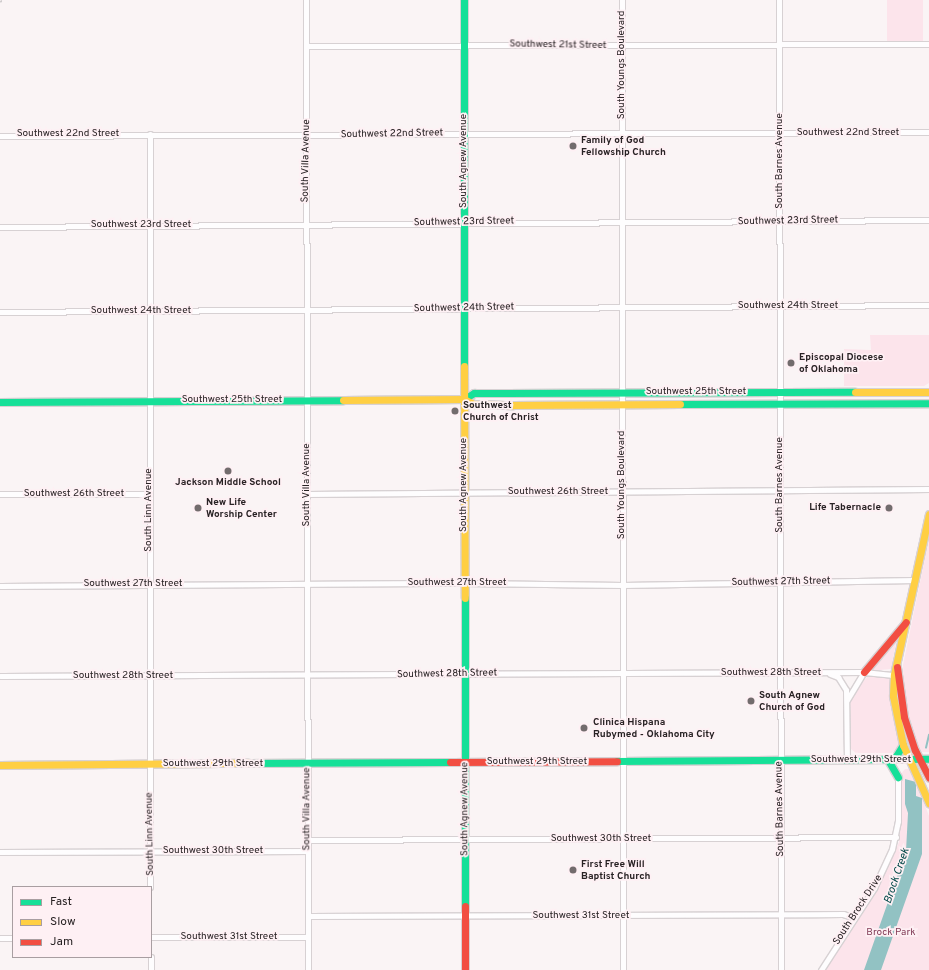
<!DOCTYPE html>
<html>
<head>
<meta charset="utf-8">
<style>
  body { margin:0 }
  #map { position:relative; width:929px; height:970px; overflow:hidden; background:#faf4f5; font-family:Overpass,sans-serif }
  div>[style] { position:absolute }
  [style*='--x'] { left:calc(var(--x)*1px); top:calc(var(--y)*1px); width:calc(var(--w)*1px); rotate:calc(var(--a)*1deg) }
  .green>* { inset:0; background:#fce4eb; transform-origin:0 0 }
  .water>* { inset:0; background:#92c2c3 }
  .stream>* { height:1.5px; margin:-0.75px; padding:0 0.75px; transform-origin:0.75px; border-radius:0.75px; background:#92c2c3 }
  .roads { filter:drop-shadow(1px 0 #d7d1d3) drop-shadow(-1px 0 #d7d1d3) drop-shadow(0 1px #d7d1d3) drop-shadow(0 -1px #d7d1d3) }
  .street>* { height:5px; margin:-2.5px; padding:0 2.5px; transform-origin:2.5px; border-radius:2.5px; background:#fefdfe }
  .fast>* { height:7px; margin:-3.5px; padding:0 3.5px; transform-origin:3.5px; border-radius:3.5px; background:#16e098 }
  .slow>* { height:7px; margin:-3.5px; padding:0 3.5px; transform-origin:3.5px; border-radius:3.5px; background:#ffcf43 }
  .jam>* { height:7px; margin:-3.5px; padding:0 3.5px; transform-origin:3.5px; border-radius:3.5px; background:#f24e42 }
  .rail>* { height:1.5px; margin-top:-0.75px; transform-origin:0; background:repeating-linear-gradient(90deg,#cfcccd 0 2px,transparent 0 6px) }
  .dots>* { width:11px; height:11px; translate:-50% -50%; box-sizing:border-box; border:2px solid #fef0f4; border-radius:50% }
  span { translate:-50% -50%; white-space:nowrap; text-align:center; line-height:1.15; -webkit-text-stroke:3.5px #fef0f4; paint-order:stroke }
  .street-label { font-size:10px; color:#282224 }
  .poi-label { font-size:10px; color:#282224; font-weight:700 }
  .left { translate:0 -50%; text-align:left }
  .right { translate:-100% -50%; text-align:right }
  .park-label { font-size:10px; color:#823c57 }
  .water-label { font-size:11px; color:#004747; font-style:italic }
  .legend { position:absolute; left:12px; top:886px; width:140px; height:72px; box-sizing:border-box; background:#fef0f4; border:1px solid #a89ea1; margin:0; padding:5px 7px; list-style:none; font-size:12px; color:#282224 }
  .legend li { display:flex; align-items:center; gap:8px; height:20px }
  .legend b { width:20px; border:1px solid #a89ea1 }
</style>
</head>
<body>
<div id="map">
  <div class="green">
    <i style="left:887px;top:0;width:36px;height:41px"></i>
    <i style="clip-path:polygon(870px 335px,929px 335px,929px 383px,924px 386px,844px 386px,844px 349px,871px 350px)"></i>
    <i style="clip-path:polygon(929px 539px,929px 752px,920px 752px,905px 710px,903px 665px)"></i>
    <i style="clip-path:polygon(898px 633px,891px 669px,868px 671px)"></i>
    <i style="clip-path:polygon(869px 675px,882px 675px,891px 679px,899px 745px,892px 753px,856px 753px,851px 749px,850px 702px,852px 694px)"></i>
    <i style="clip-path:polygon(905px 769px,911px 769px,929px 816px,929px 970px,826px 970px,854px 921px,884px 876px,899px 842px,901px 774px)"></i>
  </div>
  <div class="water">
    <i style="clip-path:polygon(905px 779px,916px 782px,916px 796px,922px 798px,922px 854px,881px 970px,864px 970px,906px 851px,908px 813px,905px 804px)"></i>
  </div>
  <div class="stream">
    <i style="--x:926;--y:748;--w:13;--a:-77"></i>
  </div>
  <div class="roads">
    <div class="street">
      <i style="--x:306;--y:0;--w:970;--a:89.88"></i>
      <i style="--x:622;--y:0;--w:970;--a:89.94"></i>
      <i style="--x:779;--y:0;--w:970;--a:89.88"></i>
      <i style="--x:307;--y:46;--w:622;--a:-0.18"></i>
      <i style="--x:150;--y:134;--w:753;--a:90"></i>
      <i style="--x:0;--y:136;--w:929;--a:-0.25"></i>
      <i style="--x:0;--y:227;--w:929;--a:-0.43"></i>
      <i style="--x:0;--y:312;--w:929;--a:-0.43"></i>
      <i style="--x:0;--y:494;--w:149;--a:0"></i>
      <i style="--x:307;--y:494;--w:622;--a:-0.46"></i>
      <i style="--x:0;--y:586;--w:464;--a:-0.4"></i>
      <i style="--x:464;--y:583;--w:159;--a:0.7"></i>
      <i style="--x:623;--y:585;--w:292;--a:-1"></i>
      <i style="--x:830;--y:674;--w:9;--a:21"></i>
      <i style="--x:838;--y:677;--w:15;--a:58"></i>
      <i style="--x:846;--y:690;--w:70;--a:89.2"></i>
      <i style="--x:0;--y:676;--w:864;--a:-0.27"></i>
      <i style="--x:864;--y:672;--w:30;--a:6"></i>
      <i style="--x:847;--y:700;--w:33;--a:-59"></i>
      <i style="--x:306;--y:840;--w:590;--a:-0.29"></i>
      <i style="--x:0;--y:852;--w:307;--a:-0.2"></i>
      <i style="--x:308;--y:916;--w:535;--a:-0.21"></i>
      <i style="--x:843;--y:914;--w:9;--a:18"></i>
      <i style="--x:151;--y:937;--w:156;--a:0"></i>
      <i style="--x:0;--y:938;--w:13;--a:0"></i>
      <i style="--x:151;--y:970;--w:13;--a:-90"></i>
      <i style="--x:821;--y:970;--w:98;--a:-57.1"></i>
      <i style="--x:874;--y:888;--w:43;--a:-65.2"></i>
      <i style="--x:892;--y:849;--w:29;--a:-78"></i>
      <i style="--x:898;--y:821;--w:44;--a:-90"></i>
    </div>
    <div class="fast">
      <i style="--x:464;--y:0;--w:366;--a:90"></i>
      <i style="--x:464;--y:399;--w:12;--a:-31"></i>
      <i style="--x:474;--y:393;--w:381;--a:-0.2"></i>
      <i style="--x:0;--y:402;--w:343;--a:-0.3"></i>
      <i style="--x:680;--y:404;--w:249;--a:-0.2"></i>
      <i style="--x:465;--y:598;--w:308;--a:90"></i>
      <i style="--x:888;--y:760;--w:20;--a:60"></i>
      <i style="--x:889;--y:760;--w:8;--a:-30"></i>
      <i style="--x:896;--y:756;--w:13;--a:-58"></i>
      <i style="--x:617;--y:761;--w:312;--a:-0.4"></i>
      <i style="--x:248;--y:763;--w:202;--a:-0.3"></i>
    </div>
    <div class="slow">
      <i style="--x:464;--y:366;--w:232;--a:89.8"></i>
      <i style="--x:855;--y:392;--w:74;--a:0"></i>
      <i style="--x:343;--y:400;--w:121;--a:-0.5"></i>
      <i style="--x:464;--y:399;--w:11;--a:27"></i>
      <i style="--x:474;--y:404;--w:38;--a:2"></i>
      <i style="--x:512;--y:405;--w:168;--a:-0.3"></i>
      <i style="--x:929;--y:514;--w:165;--a:102.3"></i>
      <i style="--x:894;--y:675;--w:21;--a:93"></i>
      <i style="--x:893;--y:696;--w:50;--a:78.5"></i>
      <i style="--x:903;--y:745;--w:64;--a:65.9"></i>
      <i style="--x:0;--y:765;--w:248;--a:-0.5"></i>
    </div>
    <div class="jam">
      <i style="--x:897;--y:667;--w:50;--a:82"></i>
      <i style="--x:904;--y:717;--w:35;--a:72"></i>
      <i style="--x:915;--y:750;--w:31;--a:63"></i>
      <i style="--x:864;--y:672;--w:65;--a:-50"></i>
      <i style="--x:450;--y:762;--w:167;--a:-0.3"></i>
      <i style="--x:465;--y:906;--w:64;--a:90"></i>
    </div>
  </div>
  <div class="rail">
    <i style="--x:0;--y:2;--w:4;--a:-27"></i>
  </div>
  <div class="dots">
    <i style="left:573px;top:146px;background:#726c6d"></i>
    <i style="left:791px;top:363px;background:#726c6d"></i>
    <i style="left:455px;top:411px;background:#726c6d"></i>
    <i style="left:228px;top:471px;background:#726c6d"></i>
    <i style="left:198px;top:508px;background:#726c6d"></i>
    <i style="left:889px;top:508px;background:#726c6d"></i>
    <i style="left:751px;top:701px;background:#726c6d"></i>
    <i style="left:584px;top:728px;background:#726c6d"></i>
    <i style="left:573px;top:870px;background:#726c6d"></i>
  </div>
  <div class="street-label">
    <span style="left:558px;top:45px;rotate:1deg">Southwest 21st Street</span>
    <span style="left:622px;top:65px;rotate:-90deg">South Youngs Boulevard</span>
    <span style="left:848px;top:133px">Southwest 22nd Street</span>
    <span style="left:68px;top:134px">Southwest 22nd Street</span>
    <span style="left:392px;top:134px;rotate:-1deg">Southwest 22nd Street</span>
    <span style="left:306px;top:161px;rotate:-89deg">South Villa Avenue</span>
    <span style="left:464px;top:161px;rotate:-90deg">South Agnew Avenue</span>
    <span style="left:780px;top:161px;rotate:-90deg">South Barnes Avenue</span>
    <span style="left:788px;top:221px;rotate:-1deg">Southwest 23rd Street</span>
    <span style="left:464px;top:222px;rotate:-1deg">Southwest 23rd Street</span>
    <span style="left:141px;top:225px">Southwest 23rd Street</span>
    <span style="left:788px;top:306px">Southwest 24th Street</span>
    <span style="left:464px;top:308px;rotate:-1deg">Southwest 24th Street</span>
    <span style="left:141px;top:311px">Southwest 24th Street</span>
    <span style="left:696px;top:392px">Southwest 25th Street</span>
    <span style="left:232px;top:400px">Southwest 25th Street</span>
    <span style="left:307px;top:485px;rotate:-90deg">South Villa Avenue</span>
    <span style="left:464px;top:485px;rotate:-90deg">South Agnew Avenue</span>
    <span style="left:622px;top:485px;rotate:-90deg">South Youngs Boulevard</span>
    <span style="left:780px;top:485px;rotate:-90deg">South Barnes Avenue</span>
    <span style="left:558px;top:492px">Southwest 26th Street</span>
    <span style="left:74px;top:494px">Southwest 26th Street</span>
    <span style="left:149px;top:510px;rotate:-90deg">South Linn Avenue</span>
    <span style="left:781px;top:582px;rotate:-1deg">Southwest 27th Street</span>
    <span style="left:457px;top:583px">Southwest 27th Street</span>
    <span style="left:133px;top:584px">Southwest 27th Street</span>
    <span style="left:771px;top:673px">Southwest 28th Street</span>
    <span style="left:447px;top:674px;rotate:-1deg">Southwest 28th Street</span>
    <span style="left:123px;top:676px">Southwest 28th Street</span>
    <span style="left:861px;top:760px">Southwest 29th Street</span>
    <span style="left:537px;top:762px">Southwest 29th Street</span>
    <span style="left:213px;top:764px">Southwest 29th Street</span>
    <span style="left:307px;top:809px;rotate:-90deg">South Villa Avenue</span>
    <span style="left:465px;top:809px;rotate:-90deg">South Agnew Avenue</span>
    <span style="left:780px;top:809px;rotate:-91deg">South Barnes Avenue</span>
    <span style="left:150px;top:834px;rotate:-91deg">South Linn Avenue</span>
    <span style="left:601px;top:839px">Southwest 30th Street</span>
    <span style="left:213px;top:851px">Southwest 30th Street</span>
    <span style="left:858px;top:910px;rotate:-57deg">South Brock Drive</span>
    <span style="left:581px;top:916px">Southwest 31st Street</span>
    <span style="left:229px;top:937px">Southwest 31st Street</span>
  </div>
  <div class="poi-label">
    <span class="left" style="left:581px;top:146px">Family of God<br>Fellowship Church</span>
    <span class="left" style="left:799px;top:363px">Episcopal Diocese<br>of Oklahoma</span>
    <span class="left" style="left:463px;top:411px">Southwest<br>Church of Christ</span>
    <span style="left:228px;top:483px">Jackson Middle School</span>
    <span class="left" style="left:206px;top:508px">New Life<br>Worship Center</span>
    <span class="right" style="left:881px;top:508px">Life Tabernacle</span>
    <span class="left" style="left:759px;top:701px">South Agnew<br>Church of God</span>
    <span class="left" style="left:593px;top:728px">Clinica Hispana<br>Rubymed - Oklahoma City</span>
    <span class="left" style="left:581px;top:870px">First Free Will<br>Baptist Church</span>
  </div>
  <div class="park-label">
    <span style="left:891px;top:933px">Brock Park</span>
  </div>
  <div class="water-label">
    <span style="left:897px;top:876px;rotate:-71deg">Brock Creek</span>
  </div>
  <ul class="legend">
  <li><b style="height:5px;background:#16e098"></b>Fast</li>
  <li><b style="height:5px;background:#ffcf43"></b>Slow</li>
  <li><b style="height:5px;background:#f24e42"></b>Jam</li>
  </ul>
</div>
</body>
</html>
